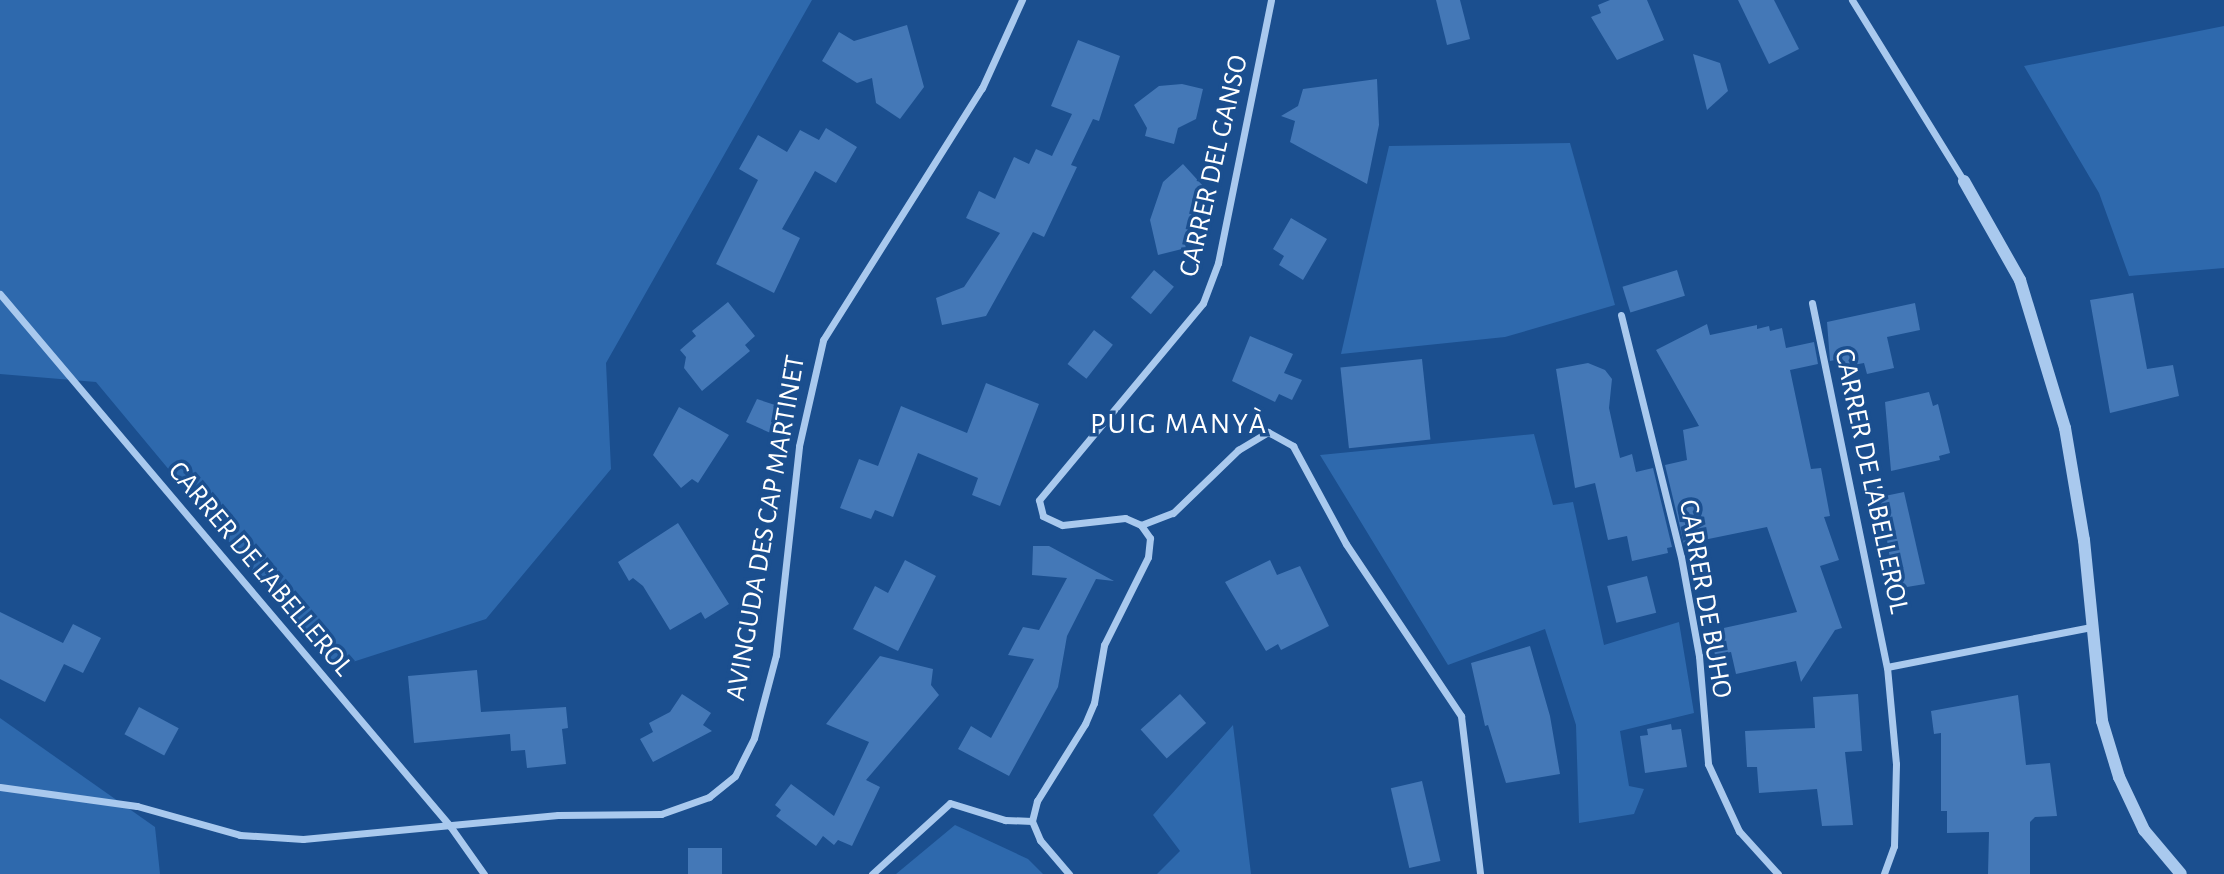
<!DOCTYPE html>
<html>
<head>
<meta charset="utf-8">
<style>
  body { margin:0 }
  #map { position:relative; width:2224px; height:874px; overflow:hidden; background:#1b4f8f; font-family:"Alegreya Sans",sans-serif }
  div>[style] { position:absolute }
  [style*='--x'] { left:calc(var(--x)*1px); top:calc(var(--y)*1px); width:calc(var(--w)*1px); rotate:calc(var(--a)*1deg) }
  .green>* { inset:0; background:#2e69ad }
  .building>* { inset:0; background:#4478b7; transform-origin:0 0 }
  .minor>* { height:7px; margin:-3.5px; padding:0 3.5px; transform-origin:3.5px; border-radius:3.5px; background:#a9c9ee }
  .tertiary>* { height:12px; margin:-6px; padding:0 6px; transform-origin:6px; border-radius:6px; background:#a9c9ee }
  span { translate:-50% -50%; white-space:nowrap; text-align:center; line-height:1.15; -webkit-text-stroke:7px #1b4f8f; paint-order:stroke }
  .street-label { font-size:28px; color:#fff }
  .neighbourhood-label { font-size:30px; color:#fff; letter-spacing:2px }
</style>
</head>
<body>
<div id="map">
  <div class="green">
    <i style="clip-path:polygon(0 0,812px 0,606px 363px,611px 469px,486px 619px,334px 668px,96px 382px,0 374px)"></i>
    <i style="clip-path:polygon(2224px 26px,2224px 268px,2129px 276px,2099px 193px,2024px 66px)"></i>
    <i style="clip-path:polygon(1570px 143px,1615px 305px,1505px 337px,1341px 354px,1389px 146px)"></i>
    <i style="clip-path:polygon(1534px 434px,1553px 505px,1573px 502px,1604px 645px,1679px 622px,1694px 713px,1620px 731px,1629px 786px,1644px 789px,1634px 814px,1579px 823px,1576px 725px,1545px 629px,1448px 665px,1320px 455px)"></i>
    <i style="clip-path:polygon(0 718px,155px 827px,160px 874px,0 874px)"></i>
    <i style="clip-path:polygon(1233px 725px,1251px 874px,1157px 874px,1180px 851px,1153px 815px)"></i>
    <i style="clip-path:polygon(955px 825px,1028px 859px,1043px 874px,896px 874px)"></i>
  </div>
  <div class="building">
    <i style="clip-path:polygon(1436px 0,1460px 0,1470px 39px,1447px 45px)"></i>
    <i style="clip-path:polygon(1610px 0,1647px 0,1664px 40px,1617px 60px,1591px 17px,1601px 13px,1598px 5px)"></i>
    <i style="clip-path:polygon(1738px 0,1774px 0,1799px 49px,1769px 64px)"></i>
    <i style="clip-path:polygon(907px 25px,924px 87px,900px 119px,876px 103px,872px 78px,857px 83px,822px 61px,839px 32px,854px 41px)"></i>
    <i style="clip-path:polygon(1078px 40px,1120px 56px,1099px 121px,1093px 119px,1071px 165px,1077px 167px,1044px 237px,1033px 232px,986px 316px,942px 325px,936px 298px,964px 287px,1000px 233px,966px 218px,979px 191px,995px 199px,1014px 157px,1029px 164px,1036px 149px,1052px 156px,1072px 114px,1051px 106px)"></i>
    <i style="clip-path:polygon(1693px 54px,1720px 63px,1728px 91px,1707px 110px)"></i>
    <i style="clip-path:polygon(1377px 79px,1379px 125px,1367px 184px,1290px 142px,1295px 121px,1281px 116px,1298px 106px,1303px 89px)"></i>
    <i style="clip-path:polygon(1182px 84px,1203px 89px,1196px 119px,1178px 128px,1174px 144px,1145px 136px,1147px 128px,1134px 105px,1159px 86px)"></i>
    <i style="clip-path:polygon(826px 128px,857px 147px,836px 183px,815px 171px,782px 229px,800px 238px,774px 293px,716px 264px,758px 180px,739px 169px,758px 135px,787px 152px,800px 130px,819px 140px)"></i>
    <i style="clip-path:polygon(1183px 164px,1203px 186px,1184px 241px,1186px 248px,1158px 255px,1150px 220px,1163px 182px)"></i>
    <i style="clip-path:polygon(1291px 218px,1327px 239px,1303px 280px,1279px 265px,1284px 256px,1273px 249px)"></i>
    <i style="left:1154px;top:270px;width:26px;height:36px;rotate:40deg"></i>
    <i style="left:1677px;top:270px;width:27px;height:57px;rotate:73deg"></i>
    <i style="clip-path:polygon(2133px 293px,2147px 369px,2173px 365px,2179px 396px,2110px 413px,2090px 300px)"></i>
    <i style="clip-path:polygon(728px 302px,755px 336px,745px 345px,750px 351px,702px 391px,684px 368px,686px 357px,680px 350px,696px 336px,692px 331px)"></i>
    <i style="clip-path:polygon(1915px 303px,1920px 330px,1887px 337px,1894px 368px,1867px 374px,1864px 363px,1837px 368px,1835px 360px,1830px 361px,1827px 322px)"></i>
    <i style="clip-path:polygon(1707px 324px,1710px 335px,1757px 325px,1757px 329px,1769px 326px,1770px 331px,1782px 328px,1786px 348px,1814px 342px,1818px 364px,1790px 370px,1811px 469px,1821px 468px,1830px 516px,1824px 517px,1839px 560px,1820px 566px,1842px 628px,1835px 630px,1801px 682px,1796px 661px,1736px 674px,1731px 652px,1715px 655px,1710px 631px,1797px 612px,1767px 527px,1684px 544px,1665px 465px,1687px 460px,1683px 430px,1699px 426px,1656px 350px)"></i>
    <i style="left:1094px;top:330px;width:24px;height:43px;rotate:38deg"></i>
    <i style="clip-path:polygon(1250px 336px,1293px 354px,1284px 373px,1302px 380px,1292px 400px,1279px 394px,1275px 402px,1232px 381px)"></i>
    <i style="left:1422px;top:359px;width:81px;height:82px;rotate:84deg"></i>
    <i style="clip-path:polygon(1588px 363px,1605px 370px,1612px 379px,1609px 408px,1620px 458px,1632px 454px,1636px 472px,1653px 468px,1672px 547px,1667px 548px,1668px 553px,1632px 561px,1627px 536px,1608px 540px,1595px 483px,1575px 488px,1556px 369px)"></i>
    <i style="clip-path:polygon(986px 383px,1039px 404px,1000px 506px,972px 495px,978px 478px,918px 453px,893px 517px,875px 510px,871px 519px,840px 508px,859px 459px,878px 466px,901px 406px,967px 433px)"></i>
    <i style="clip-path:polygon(1929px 392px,1933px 406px,1938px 404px,1950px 453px,1939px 456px,1940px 460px,1891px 471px,1885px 402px)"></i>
    <i style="clip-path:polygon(757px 399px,778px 406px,775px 435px,746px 422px)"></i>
    <i style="clip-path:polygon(679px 407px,729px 435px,698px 483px,692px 479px,681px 488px,653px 455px)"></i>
    <i style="clip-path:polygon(1904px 492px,1925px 584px,1895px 589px,1880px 497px)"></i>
    <i style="clip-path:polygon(678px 523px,729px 604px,705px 619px,701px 612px,670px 630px,643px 586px,633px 578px,629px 581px,618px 562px)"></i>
    <i style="clip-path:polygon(1033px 546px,1049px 546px,1114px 581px,1096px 579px,1067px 636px,1058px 687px,1009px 776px,958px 749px,971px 726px,991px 738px,1034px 659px,1008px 655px,1023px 627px,1039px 630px,1067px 578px,1032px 575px)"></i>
    <i style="clip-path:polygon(905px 560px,936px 576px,898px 651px,853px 629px,875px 586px,888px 593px)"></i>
    <i style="clip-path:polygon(1270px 560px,1277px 575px,1300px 566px,1329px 626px,1281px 650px,1278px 644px,1266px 651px,1225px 582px)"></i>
    <i style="left:1647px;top:576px;width:38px;height:41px;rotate:76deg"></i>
    <i style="clip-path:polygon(0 612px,63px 643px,73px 624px,101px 638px,83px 673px,64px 664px,45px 702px,0 679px)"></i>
    <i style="clip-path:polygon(1530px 646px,1550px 716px,1560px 774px,1506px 783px,1488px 725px,1485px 726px,1471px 663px)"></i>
    <i style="clip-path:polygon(880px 656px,933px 669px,931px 685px,939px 695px,866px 780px,880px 787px,852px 846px,838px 840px,834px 845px,823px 836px,816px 846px,776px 816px,781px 810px,775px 805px,791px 784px,834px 816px,869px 742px,826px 724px)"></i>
    <i style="clip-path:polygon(477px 670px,481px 712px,566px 707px,568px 728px,562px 729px,566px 764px,527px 768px,525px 750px,511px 751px,510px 734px,414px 743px,408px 676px)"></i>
    <i style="clip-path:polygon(682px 694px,711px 713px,703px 725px,712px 731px,653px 762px,640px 739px,653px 732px,649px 723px,670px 712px)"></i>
    <i style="left:1180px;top:694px;width:39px;height:53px;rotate:48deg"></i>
    <i style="clip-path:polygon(1858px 694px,1862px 751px,1845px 752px,1853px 825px,1822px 826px,1817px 789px,1759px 793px,1757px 767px,1747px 767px,1745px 731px,1815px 728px,1813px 697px)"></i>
    <i style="clip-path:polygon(2018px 695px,2026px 765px,2050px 763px,2057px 816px,2035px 817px,2030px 822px,2030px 874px,1988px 874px,1989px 832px,1947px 833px,1947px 811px,1941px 811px,1941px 733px,1934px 734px,1931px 711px)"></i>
    <i style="left:139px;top:707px;width:45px;height:31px;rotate:28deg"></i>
    <i style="clip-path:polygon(1671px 724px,1672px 730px,1681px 729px,1687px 767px,1645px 773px,1640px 736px,1648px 735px,1647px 729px)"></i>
    <i style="left:1422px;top:781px;width:82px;height:32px;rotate:77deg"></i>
    <i style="left:688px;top:848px;width:34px;height:26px"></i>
  </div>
  <div class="minor">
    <i style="--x:1852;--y:0;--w:213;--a:58.3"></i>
    <i style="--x:0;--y:294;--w:697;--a:49.77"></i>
    <i style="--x:450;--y:826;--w:59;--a:54.7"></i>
    <i style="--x:1812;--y:303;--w:372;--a:78.4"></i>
    <i style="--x:1887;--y:667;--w:97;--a:84.7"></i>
    <i style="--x:1896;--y:764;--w:82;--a:91.4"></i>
    <i style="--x:1894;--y:846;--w:30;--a:110"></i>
    <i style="--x:1621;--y:315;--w:249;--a:76.1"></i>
    <i style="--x:1681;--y:557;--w:101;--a:79.7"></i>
    <i style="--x:1699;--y:656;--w:108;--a:85.2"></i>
    <i style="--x:1708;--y:764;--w:74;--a:65.2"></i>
    <i style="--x:1739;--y:831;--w:58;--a:47.8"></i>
    <i style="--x:1141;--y:525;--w:34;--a:-21"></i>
    <i style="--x:1173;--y:513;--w:91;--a:-44.1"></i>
    <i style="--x:1238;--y:450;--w:35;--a:-31"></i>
    <i style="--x:1268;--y:432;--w:29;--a:29"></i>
    <i style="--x:1293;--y:446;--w:111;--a:61.6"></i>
    <i style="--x:1346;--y:544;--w:207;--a:56.2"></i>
    <i style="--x:1461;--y:716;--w:159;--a:83.1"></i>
    <i style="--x:1887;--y:667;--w:208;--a:-11.1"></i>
    <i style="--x:0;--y:787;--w:138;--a:7.9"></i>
    <i style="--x:137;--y:806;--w:107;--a:15.7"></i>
    <i style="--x:240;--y:835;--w:63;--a:3.6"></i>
    <i style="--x:303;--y:839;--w:256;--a:-5.4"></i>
    <i style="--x:558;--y:815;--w:103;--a:-0.6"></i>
    <i style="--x:661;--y:814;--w:51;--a:-19.5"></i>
    <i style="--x:709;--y:797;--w:33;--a:-39"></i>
    <i style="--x:735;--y:776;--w:42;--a:-63.4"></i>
    <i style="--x:754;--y:738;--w:86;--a:-75.2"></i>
    <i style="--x:776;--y:655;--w:210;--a:-83.7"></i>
    <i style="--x:799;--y:446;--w:109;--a:-77.2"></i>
    <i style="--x:823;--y:340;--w:298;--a:-57.8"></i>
    <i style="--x:982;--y:88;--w:97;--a:-65.6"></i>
    <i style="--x:1032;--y:821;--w:21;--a:67"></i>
    <i style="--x:1040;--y:840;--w:45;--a:49.5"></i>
    <i style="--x:872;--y:874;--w:105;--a:-42.3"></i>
    <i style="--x:950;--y:803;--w:58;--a:17.2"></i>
    <i style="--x:1005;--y:820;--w:27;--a:2"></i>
    <i style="--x:1032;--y:821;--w:21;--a:-76"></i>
    <i style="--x:1037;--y:801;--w:91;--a:-58.1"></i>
    <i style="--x:1085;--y:724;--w:23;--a:-67"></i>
    <i style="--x:1094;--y:703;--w:59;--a:-80.2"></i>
    <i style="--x:1104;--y:645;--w:98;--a:-63.4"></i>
    <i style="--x:1148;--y:557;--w:19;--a:-84"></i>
    <i style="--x:1150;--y:538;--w:16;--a:-125"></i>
    <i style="--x:1141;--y:525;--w:17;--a:-156"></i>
    <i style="--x:1125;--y:518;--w:63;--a:173.7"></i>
    <i style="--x:1062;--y:525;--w:21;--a:-155"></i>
    <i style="--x:1043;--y:516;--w:16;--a:-104"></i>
    <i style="--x:1039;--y:500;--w:256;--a:-50.2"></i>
    <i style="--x:1203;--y:303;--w:43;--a:-69.4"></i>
    <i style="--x:1218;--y:263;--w:268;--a:-78.6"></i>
  </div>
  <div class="tertiary">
    <i style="--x:1964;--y:181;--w:114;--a:60.5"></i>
    <i style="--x:2020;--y:280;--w:155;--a:73.1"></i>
    <i style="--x:2065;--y:428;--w:114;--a:80.4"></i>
    <i style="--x:2084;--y:540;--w:182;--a:84.3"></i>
    <i style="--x:2102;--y:721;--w:59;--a:73.1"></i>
    <i style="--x:2119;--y:777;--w:59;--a:64.7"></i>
    <i style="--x:2144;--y:830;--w:57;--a:49.9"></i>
  </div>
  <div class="street-label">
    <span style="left:1214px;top:166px;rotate:-77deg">CARRER DEL GANSO</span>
    <span style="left:1871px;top:481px;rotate:78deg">CARRER DE L'ABELLEROL</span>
    <span style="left:766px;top:528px;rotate:-80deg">AVINGUDA DES CAP MARTINET</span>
    <span style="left:260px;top:569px;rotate:50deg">CARRER DE L'ABELLEROL</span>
    <span style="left:1705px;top:599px;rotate:80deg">CARRER DE BUHO</span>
  </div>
  <div class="neighbourhood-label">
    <span style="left:1179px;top:424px">PUIG MANYÀ</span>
  </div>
</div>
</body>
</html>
